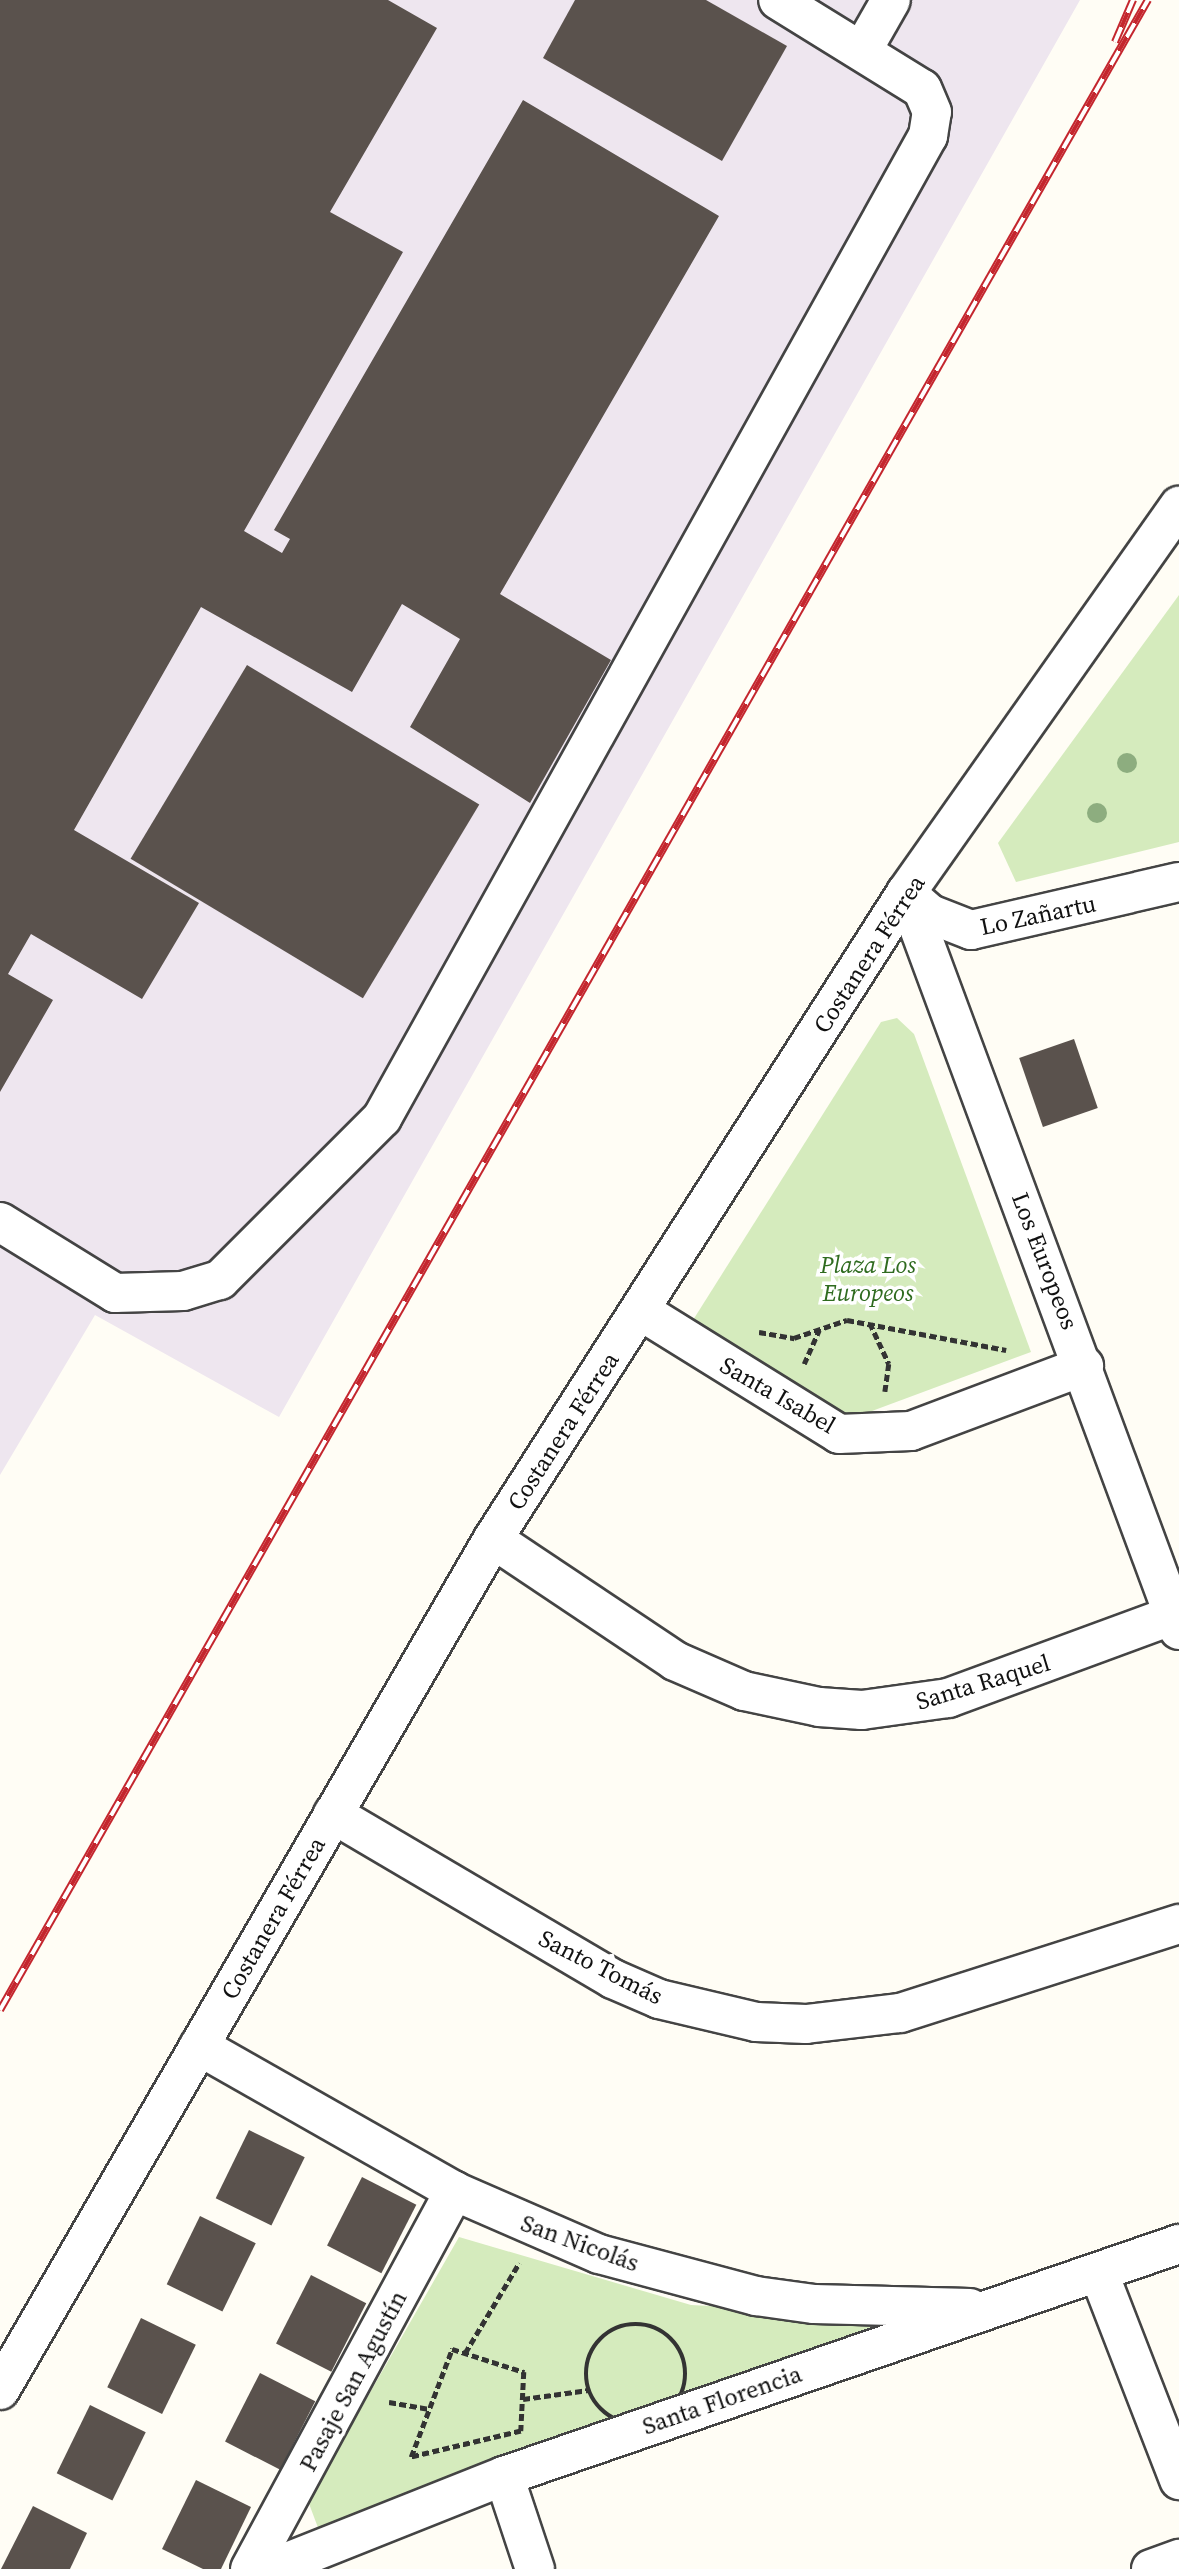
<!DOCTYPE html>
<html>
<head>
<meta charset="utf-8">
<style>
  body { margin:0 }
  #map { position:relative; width:1179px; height:2569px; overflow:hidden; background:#fffdf5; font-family:"Source Serif 4",serif }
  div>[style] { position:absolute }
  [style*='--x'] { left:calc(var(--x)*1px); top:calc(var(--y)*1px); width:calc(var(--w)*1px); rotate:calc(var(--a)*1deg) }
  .industrial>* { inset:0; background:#eee6ef }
  .green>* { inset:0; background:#d5ebbd }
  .building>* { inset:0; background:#5a524d; transform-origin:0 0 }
  .path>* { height:4.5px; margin-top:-2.25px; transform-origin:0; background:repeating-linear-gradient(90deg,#333 0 7px,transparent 0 10.5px) }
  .path>.ring { margin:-2.25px; padding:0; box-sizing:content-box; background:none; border:4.5px solid #333; border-radius:50% }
  .roads { filter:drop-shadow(2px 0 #444) drop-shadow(-2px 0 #444) drop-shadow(0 2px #444) drop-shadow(0 -2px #444) }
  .minor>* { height:38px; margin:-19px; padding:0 19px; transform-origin:19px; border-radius:19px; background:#fff }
  .rail>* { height:8px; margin-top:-4px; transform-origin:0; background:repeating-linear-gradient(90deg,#fff 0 16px,#c4262e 0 32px); box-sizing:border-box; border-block:2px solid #c4262e }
  .trees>* { width:20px; height:20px; margin:-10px; border-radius:50%; background:#8dad7f }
  span { translate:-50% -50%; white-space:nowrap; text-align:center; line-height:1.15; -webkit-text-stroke:7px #fff; paint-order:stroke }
  .street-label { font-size:24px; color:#111 }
  .park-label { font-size:24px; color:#2f6b1f; font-style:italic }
</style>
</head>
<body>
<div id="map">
  <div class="industrial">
    <i style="clip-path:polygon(0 0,1080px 0,279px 1417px,95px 1315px,0 1475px)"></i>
  </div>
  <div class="green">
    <i style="clip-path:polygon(1179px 595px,1179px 842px,1016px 882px,998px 843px)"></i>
    <i style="clip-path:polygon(897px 1018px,914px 1034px,1031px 1352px,837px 1424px,688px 1328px,881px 1022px)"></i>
    <i style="clip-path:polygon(459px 2237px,691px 2305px,930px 2317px,323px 2541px,308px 2501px)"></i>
  </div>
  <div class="building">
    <i style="clip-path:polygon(0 0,388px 0,437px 28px,330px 212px,403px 252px,244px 531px,282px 553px,290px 539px,274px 530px,523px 100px,719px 216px,500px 594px,611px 660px,530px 803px,410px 727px,460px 639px,402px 604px,352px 692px,201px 607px,74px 830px,199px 903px,142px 999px,31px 934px,8px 974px,53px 1000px,0 1092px)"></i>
    <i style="clip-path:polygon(575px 0,706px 0,787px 46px,722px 161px,543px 58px)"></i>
    <i style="left:247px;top:665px;width:271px;height:226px;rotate:31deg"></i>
    <i style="left:1074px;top:1039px;width:73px;height:58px;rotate:71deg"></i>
    <i style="left:249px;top:2130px;width:62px;height:76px;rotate:26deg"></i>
    <i style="left:362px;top:2177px;width:61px;height:77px;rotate:27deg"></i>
    <i style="left:200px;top:2216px;width:62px;height:76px;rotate:26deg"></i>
    <i style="left:311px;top:2275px;width:62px;height:77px;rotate:27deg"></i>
    <i style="left:141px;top:2318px;width:61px;height:77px;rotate:26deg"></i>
    <i style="left:260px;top:2373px;width:62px;height:77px;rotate:27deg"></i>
    <i style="left:90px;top:2405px;width:62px;height:76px;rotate:26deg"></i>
    <i style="clip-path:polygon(196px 2480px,251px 2507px,221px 2569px,203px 2569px,162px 2549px)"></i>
    <i style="clip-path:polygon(33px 2506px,87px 2533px,70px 2569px,1px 2569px)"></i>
  </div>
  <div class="path">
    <i style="--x:870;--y:1323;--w:45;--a:65.1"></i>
    <i style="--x:889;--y:1364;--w:28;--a:98"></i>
    <i style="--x:759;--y:1332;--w:36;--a:10"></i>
    <i style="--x:794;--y:1338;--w:56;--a:-18.8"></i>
    <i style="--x:847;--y:1320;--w:162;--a:10.7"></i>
    <i style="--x:804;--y:1364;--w:37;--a:-66"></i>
    <i class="ring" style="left:586px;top:2324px;width:95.5px;height:95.5px"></i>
    <i style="--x:452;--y:2349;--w:76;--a:17.7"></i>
    <i style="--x:524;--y:2372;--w:59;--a:92.9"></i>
    <i style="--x:521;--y:2431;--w:113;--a:166.7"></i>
    <i style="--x:411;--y:2457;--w:116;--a:-69.2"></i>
    <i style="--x:465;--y:2353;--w:105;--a:-59"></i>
    <i style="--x:523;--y:2399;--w:66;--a:-7.9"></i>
    <i style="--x:389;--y:2402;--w:41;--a:9.9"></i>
  </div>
  <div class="roads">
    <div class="minor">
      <i style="--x:863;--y:49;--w:56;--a:-60.3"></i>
      <i style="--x:906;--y:893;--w:786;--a:69.67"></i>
      <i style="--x:906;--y:893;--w:32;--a:41"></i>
      <i style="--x:930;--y:914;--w:44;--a:21.3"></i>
      <i style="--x:971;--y:930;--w:213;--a:-13"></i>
      <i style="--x:0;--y:1222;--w:135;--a:31.7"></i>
      <i style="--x:115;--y:1293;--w:68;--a:-1.7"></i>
      <i style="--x:183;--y:1291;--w:39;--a:-17"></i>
      <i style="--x:220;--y:1280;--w:229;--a:-45"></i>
      <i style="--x:382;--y:1118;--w:1124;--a:-60.93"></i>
      <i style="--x:928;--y:136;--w:24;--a:-81"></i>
      <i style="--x:932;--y:112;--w:25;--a:-113"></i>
      <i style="--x:922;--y:89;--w:169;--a:-148.3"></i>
      <i style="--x:641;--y:1311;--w:233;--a:31.8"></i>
      <i style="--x:839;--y:1434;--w:72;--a:-2.4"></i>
      <i style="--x:911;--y:1431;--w:185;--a:-20.6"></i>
      <i style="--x:493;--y:1539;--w:219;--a:33.8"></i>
      <i style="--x:675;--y:1661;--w:75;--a:23.5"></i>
      <i style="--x:744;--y:1691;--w:77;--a:12"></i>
      <i style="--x:819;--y:1707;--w:43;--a:4"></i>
      <i style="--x:862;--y:1710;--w:87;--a:-7.9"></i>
      <i style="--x:948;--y:1698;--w:241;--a:-20.2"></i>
      <i style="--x:333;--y:1814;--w:325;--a:30.5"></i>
      <i style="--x:613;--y:1979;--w:50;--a:23.5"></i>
      <i style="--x:659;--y:1999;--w:100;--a:13.3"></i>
      <i style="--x:756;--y:2022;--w:50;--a:2.3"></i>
      <i style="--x:806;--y:2024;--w:95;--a:-6.7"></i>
      <i style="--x:900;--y:2013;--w:293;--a:-17.7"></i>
      <i style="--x:199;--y:2046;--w:293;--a:29.6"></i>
      <i style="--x:454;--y:2191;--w:158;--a:23.5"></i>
      <i style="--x:599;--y:2254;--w:163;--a:15"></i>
      <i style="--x:756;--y:2296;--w:59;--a:7.9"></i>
      <i style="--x:814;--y:2304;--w:156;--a:1.5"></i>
      <i style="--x:1100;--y:2276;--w:219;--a:68.8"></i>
      <i style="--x:0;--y:2390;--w:983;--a:-59.92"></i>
      <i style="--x:493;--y:1539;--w:767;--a:-57.41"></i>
      <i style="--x:906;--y:893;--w:474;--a:-54.8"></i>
      <i style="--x:504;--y:2476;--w:98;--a:71.6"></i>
      <i style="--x:250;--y:2569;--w:430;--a:-61.6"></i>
      <i style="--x:270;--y:2569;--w:252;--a:-21.7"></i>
      <i style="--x:504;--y:2476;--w:714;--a:-18.97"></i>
      <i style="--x:1151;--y:2569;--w:30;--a:-20"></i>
    </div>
  </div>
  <div class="rail">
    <i style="--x:1115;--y:42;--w:46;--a:-66.8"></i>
    <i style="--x:0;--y:2010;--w:2315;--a:-60.27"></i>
  </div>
  <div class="trees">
    <i style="left:1127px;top:763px"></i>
    <i style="left:1097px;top:813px"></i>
  </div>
  <div class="street-label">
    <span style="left:1038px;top:915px;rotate:-12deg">Lo Zañartu</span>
    <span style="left:869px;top:954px;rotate:-57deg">Costanera Férrea</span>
    <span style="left:1045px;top:1261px;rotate:69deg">Los Europeos</span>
    <span style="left:778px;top:1395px;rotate:30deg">Santa Isabel</span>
    <span style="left:563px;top:1431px;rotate:-57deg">Costanera Férrea</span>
    <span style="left:983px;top:1682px;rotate:-17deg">Santa Raquel</span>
    <span style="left:273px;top:1918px;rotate:-60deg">Costanera Férrea</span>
    <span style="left:601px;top:1967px;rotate:27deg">Santo Tomás</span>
    <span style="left:580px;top:2243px;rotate:20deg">San Nicolás</span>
    <span style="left:353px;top:2381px;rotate:-62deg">Pasaje San Agustín</span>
    <span style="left:722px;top:2400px;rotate:-19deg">Santa Florencia</span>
  </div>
  <div class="park-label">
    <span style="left:868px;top:1279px">Plaza Los<br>Europeos</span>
  </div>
</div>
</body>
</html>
